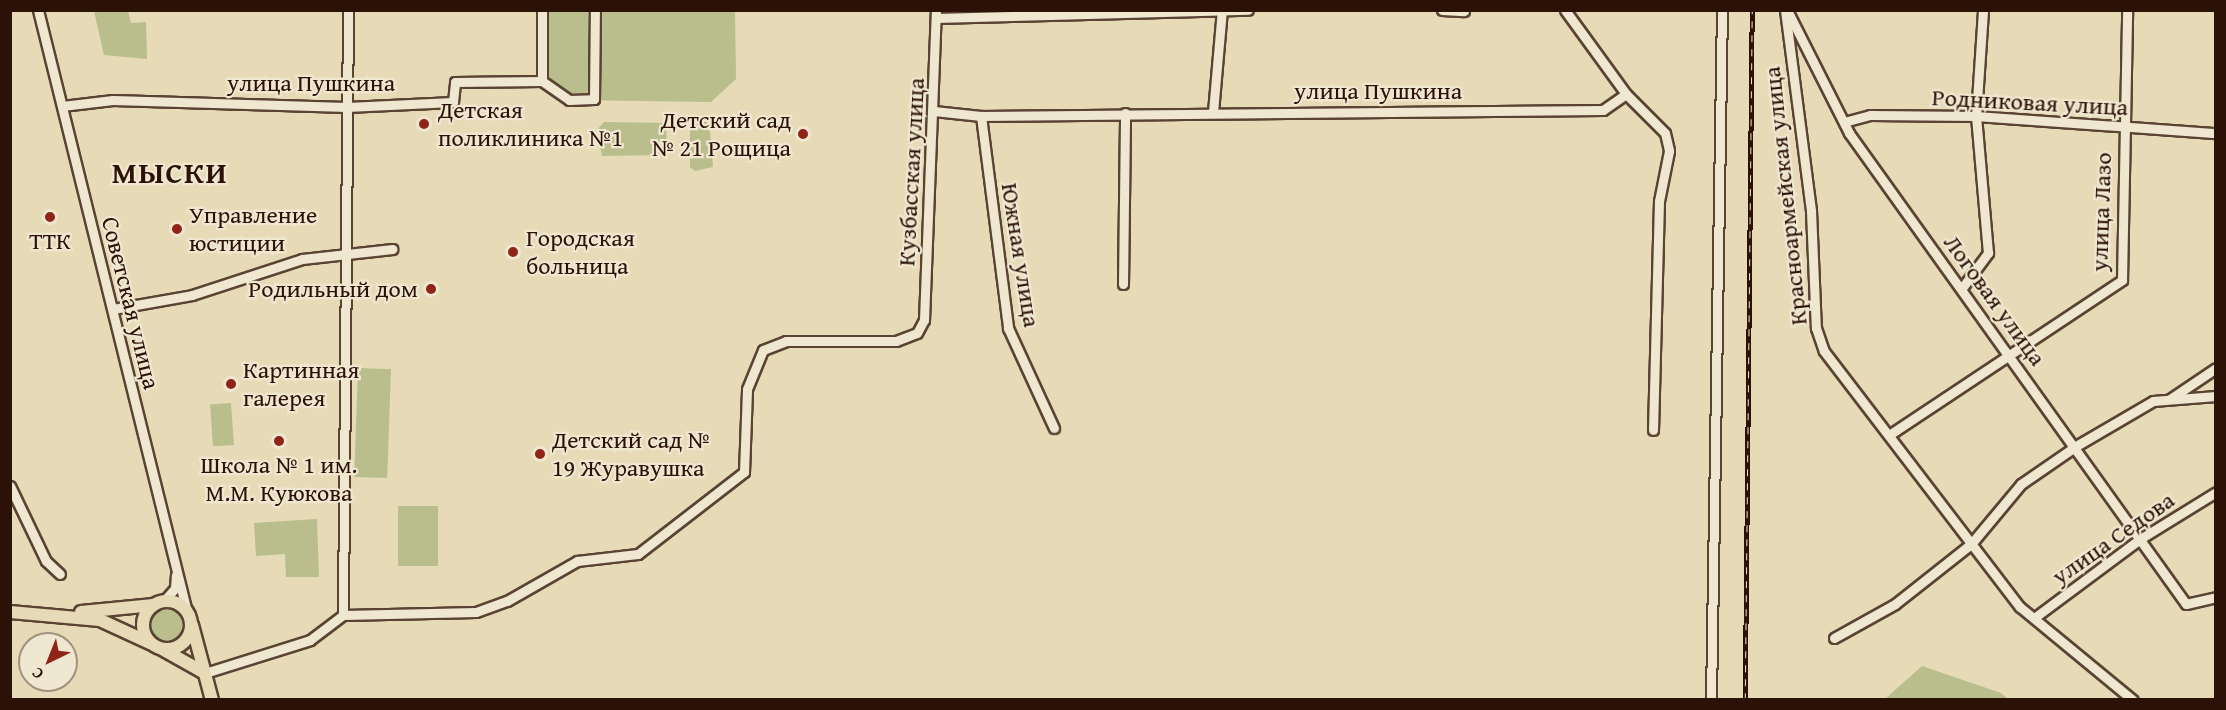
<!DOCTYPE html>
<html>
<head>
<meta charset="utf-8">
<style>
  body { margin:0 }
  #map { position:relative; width:2226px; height:710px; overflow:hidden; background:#e6dab7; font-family:"Gentium Book Plus",serif }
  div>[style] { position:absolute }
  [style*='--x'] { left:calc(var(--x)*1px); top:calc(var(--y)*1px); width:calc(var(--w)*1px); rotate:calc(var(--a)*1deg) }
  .green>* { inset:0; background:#b9be8c; transform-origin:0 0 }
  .round { border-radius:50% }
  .roads { filter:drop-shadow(2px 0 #5a4333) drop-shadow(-2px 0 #5a4333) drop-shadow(0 2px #5a4333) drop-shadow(0 -2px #5a4333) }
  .minor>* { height:9px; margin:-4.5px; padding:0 4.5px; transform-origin:4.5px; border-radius:4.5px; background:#efe7d0 }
  .major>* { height:12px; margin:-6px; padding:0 6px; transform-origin:6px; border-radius:6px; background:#e6dab7 }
  .major>.ring { margin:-6px; padding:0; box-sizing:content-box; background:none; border:12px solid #e6dab7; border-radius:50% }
  .rail>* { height:4.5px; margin-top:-2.25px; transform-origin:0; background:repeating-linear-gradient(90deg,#efe7d0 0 7px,#2c1107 0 14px); box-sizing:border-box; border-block:2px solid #2c1107 }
  .dots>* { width:16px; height:16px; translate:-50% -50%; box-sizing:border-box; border:3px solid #efe7d0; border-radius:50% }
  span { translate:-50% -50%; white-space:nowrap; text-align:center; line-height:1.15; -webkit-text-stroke:4.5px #efe7d0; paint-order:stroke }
  .street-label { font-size:24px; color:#2c1107 }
  .poi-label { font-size:24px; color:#2c1107 }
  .left { translate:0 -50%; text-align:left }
  .right { translate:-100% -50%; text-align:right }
  .district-label { font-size:30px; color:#2c1107; font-weight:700; letter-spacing:1.5px }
  .frame { position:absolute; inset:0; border:12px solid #2c1107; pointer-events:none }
  .north { position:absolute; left:18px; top:632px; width:60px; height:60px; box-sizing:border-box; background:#efe7d0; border:2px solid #a19180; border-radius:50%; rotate:223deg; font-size:16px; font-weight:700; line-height:24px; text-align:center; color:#2c1107 }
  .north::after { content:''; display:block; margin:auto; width:21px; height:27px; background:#8f2418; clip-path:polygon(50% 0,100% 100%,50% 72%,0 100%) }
</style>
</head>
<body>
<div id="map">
  <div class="green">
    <i style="clip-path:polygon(94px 11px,128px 11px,131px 23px,146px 22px,147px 59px,104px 55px)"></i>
    <i style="clip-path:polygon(542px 11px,735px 11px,736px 79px,711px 102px,569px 100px,542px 81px)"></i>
    <i style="clip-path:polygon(709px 121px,713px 167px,695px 171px,690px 167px,690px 125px)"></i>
    <i style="clip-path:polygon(604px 122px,666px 123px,667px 155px,602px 156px,597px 130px)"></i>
    <i style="left:358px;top:368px;width:33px;height:109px;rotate:2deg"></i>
    <i style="left:231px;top:403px;width:42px;height:21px;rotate:86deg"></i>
    <i style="left:398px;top:506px;width:40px;height:60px"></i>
    <i style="clip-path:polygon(317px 519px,319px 577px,286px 577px,285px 554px,256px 556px,254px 523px)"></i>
    <i class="round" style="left:149px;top:608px;width:36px;height:36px"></i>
    <i style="clip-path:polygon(1922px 666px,2001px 693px,2008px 699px,1885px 699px)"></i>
  </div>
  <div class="roads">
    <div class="minor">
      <i style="--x:38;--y:10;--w:620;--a:76.1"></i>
      <i style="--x:542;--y:10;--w:71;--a:90"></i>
      <i style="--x:1442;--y:10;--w:22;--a:3"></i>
      <i style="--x:1565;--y:10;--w:104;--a:54"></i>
      <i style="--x:1626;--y:94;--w:55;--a:45"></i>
      <i style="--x:1665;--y:133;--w:18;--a:77"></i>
      <i style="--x:1669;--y:151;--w:51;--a:101.3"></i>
      <i style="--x:1659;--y:201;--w:229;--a:91.5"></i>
      <i style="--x:1785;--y:10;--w:203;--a:82.6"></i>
      <i style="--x:1811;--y:211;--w:117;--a:87.6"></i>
      <i style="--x:1816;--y:328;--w:24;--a:71"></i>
      <i style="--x:1824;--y:351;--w:322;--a:52.6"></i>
      <i style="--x:2020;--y:607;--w:146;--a:39.5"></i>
      <i style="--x:1787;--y:10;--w:138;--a:63.2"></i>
      <i style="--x:1849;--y:133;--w:579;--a:54.42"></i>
      <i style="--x:2186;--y:604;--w:31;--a:-13"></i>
      <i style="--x:936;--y:18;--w:312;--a:-1.5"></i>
      <i style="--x:542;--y:81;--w:33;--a:35"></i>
      <i style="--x:569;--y:100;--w:25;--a:-2"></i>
      <i style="--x:594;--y:99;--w:89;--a:-89.4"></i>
      <i style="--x:62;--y:106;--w:51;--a:-6.7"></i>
      <i style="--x:113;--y:100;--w:234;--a:1.7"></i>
      <i style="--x:347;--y:107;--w:106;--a:-2.7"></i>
      <i style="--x:453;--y:102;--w:20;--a:-84"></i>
      <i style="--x:455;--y:82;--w:87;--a:-0.7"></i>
      <i style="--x:934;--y:111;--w:47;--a:6.1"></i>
      <i style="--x:981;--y:116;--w:622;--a:-0.55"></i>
      <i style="--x:1603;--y:110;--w:28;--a:-35"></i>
      <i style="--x:1213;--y:112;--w:102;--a:-85"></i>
      <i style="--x:981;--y:116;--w:214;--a:82.7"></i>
      <i style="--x:1008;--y:328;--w:110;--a:65.3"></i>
      <i style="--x:1844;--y:122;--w:27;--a:-15"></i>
      <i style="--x:1870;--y:115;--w:106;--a:0.5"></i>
      <i style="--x:1976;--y:116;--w:241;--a:4.1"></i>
      <i style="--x:1123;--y:284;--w:171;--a:-89.3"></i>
      <i style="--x:1962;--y:288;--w:44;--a:-53.4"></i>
      <i style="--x:1988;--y:253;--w:138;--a:-95"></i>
      <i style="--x:1976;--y:116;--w:106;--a:-86.2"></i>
      <i style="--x:113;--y:309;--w:80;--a:-10"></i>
      <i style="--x:192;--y:295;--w:116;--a:-18.1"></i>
      <i style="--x:302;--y:259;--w:91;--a:-6.3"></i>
      <i style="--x:2170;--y:399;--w:55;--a:-34"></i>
      <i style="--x:1889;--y:435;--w:280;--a:-33.6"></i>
      <i style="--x:2122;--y:280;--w:270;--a:-88.9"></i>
      <i style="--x:10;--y:486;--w:83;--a:64.4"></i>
      <i style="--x:46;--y:561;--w:19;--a:43"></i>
      <i style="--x:163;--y:602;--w:18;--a:-49"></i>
      <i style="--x:175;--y:588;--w:13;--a:-86"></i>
      <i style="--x:343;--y:615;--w:133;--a:-1.3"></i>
      <i style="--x:476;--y:612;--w:33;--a:-20"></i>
      <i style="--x:507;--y:601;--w:81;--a:-29.7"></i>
      <i style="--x:577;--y:561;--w:61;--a:-6.5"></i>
      <i style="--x:638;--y:554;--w:134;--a:-37.7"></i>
      <i style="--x:744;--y:472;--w:83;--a:-87.9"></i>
      <i style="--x:747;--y:389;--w:42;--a:-67.7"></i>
      <i style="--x:763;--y:350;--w:25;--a:-21"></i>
      <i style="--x:786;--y:341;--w:110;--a:0"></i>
      <i style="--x:896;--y:341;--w:22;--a:-21"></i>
      <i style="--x:917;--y:333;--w:15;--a:-62"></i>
      <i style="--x:924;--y:320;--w:310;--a:-87.8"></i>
      <i style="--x:2034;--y:618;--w:132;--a:-36.7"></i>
      <i style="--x:2140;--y:539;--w:89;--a:-31.7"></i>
      <i style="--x:1834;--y:638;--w:70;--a:-29.1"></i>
      <i style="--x:1895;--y:604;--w:97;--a:-38.3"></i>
      <i style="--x:1971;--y:544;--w:78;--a:-50.2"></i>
      <i style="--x:2021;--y:484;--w:67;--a:-34.6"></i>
      <i style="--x:2076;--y:446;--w:89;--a:-30.3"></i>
      <i style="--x:2153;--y:401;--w:63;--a:-4.5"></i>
      <i style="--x:205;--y:673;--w:110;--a:-17.4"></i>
      <i style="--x:310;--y:640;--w:41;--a:-37.1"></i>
      <i style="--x:343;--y:615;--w:605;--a:-89.53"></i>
      <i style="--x:1711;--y:700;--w:690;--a:-89.09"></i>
    </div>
    <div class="major">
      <i class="ring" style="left:143px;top:601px;width:36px;height:36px"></i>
      <i style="--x:10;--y:612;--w:90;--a:5.1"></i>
      <i style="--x:100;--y:620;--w:55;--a:24.7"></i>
      <i style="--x:81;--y:612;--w:73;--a:-5.5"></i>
      <i style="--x:192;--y:625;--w:78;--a:75.1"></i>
      <i style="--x:162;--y:649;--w:49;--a:29.2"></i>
    </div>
  </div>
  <div class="rail">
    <i style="--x:1745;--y:700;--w:690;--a:-89.42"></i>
  </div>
  <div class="dots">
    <i style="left:424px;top:124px;background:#8f2418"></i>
    <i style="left:803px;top:134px;background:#8f2418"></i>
    <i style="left:50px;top:217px;background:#8f2418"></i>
    <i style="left:177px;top:229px;background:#8f2418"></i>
    <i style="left:513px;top:252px;background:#8f2418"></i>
    <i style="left:431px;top:289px;background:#8f2418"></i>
    <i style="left:231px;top:384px;background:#8f2418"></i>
    <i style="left:279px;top:441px;background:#8f2418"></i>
    <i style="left:540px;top:454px;background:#8f2418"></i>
  </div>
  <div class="street-label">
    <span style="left:311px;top:83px">улица Пушкина</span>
    <span style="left:1378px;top:91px">улица Пушкина</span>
    <span style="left:2030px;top:102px;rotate:3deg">Родниковая улица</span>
    <span style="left:911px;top:172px;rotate:-87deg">Кузбасская улица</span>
    <span style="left:1785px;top:196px;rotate:-96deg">Красноармейская улица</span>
    <span style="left:2101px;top:212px;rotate:-88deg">улица Лазо</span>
    <span style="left:1021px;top:255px;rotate:81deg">Южная улица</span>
    <span style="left:1995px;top:300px;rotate:54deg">Логовая улица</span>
    <span style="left:131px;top:303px;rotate:76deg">Советская улица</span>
    <span style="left:2113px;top:538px;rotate:-35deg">улица Седова</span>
  </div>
  <div class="poi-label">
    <span class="left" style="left:438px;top:124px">Детская<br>поликлиника №1</span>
    <span class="right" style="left:791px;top:134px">Детский сад<br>№ 21 Рощица</span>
    <span class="left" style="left:189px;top:229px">Управление<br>юстиции</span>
    <span class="left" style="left:526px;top:252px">Городская<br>больница</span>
    <span style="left:50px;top:241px">ТТК</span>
    <span class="right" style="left:418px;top:289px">Родильный дом</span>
    <span class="left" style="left:243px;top:384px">Картинная<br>галерея</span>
    <span class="left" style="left:552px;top:454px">Детский сад №<br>19 Журавушка</span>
    <span style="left:279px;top:479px">Школа № 1 им.<br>М.М. Куюкова</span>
  </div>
  <div class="district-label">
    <span style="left:170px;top:172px">МЫСКИ</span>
  </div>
  <div class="frame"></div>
  <div class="north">С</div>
</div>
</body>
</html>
